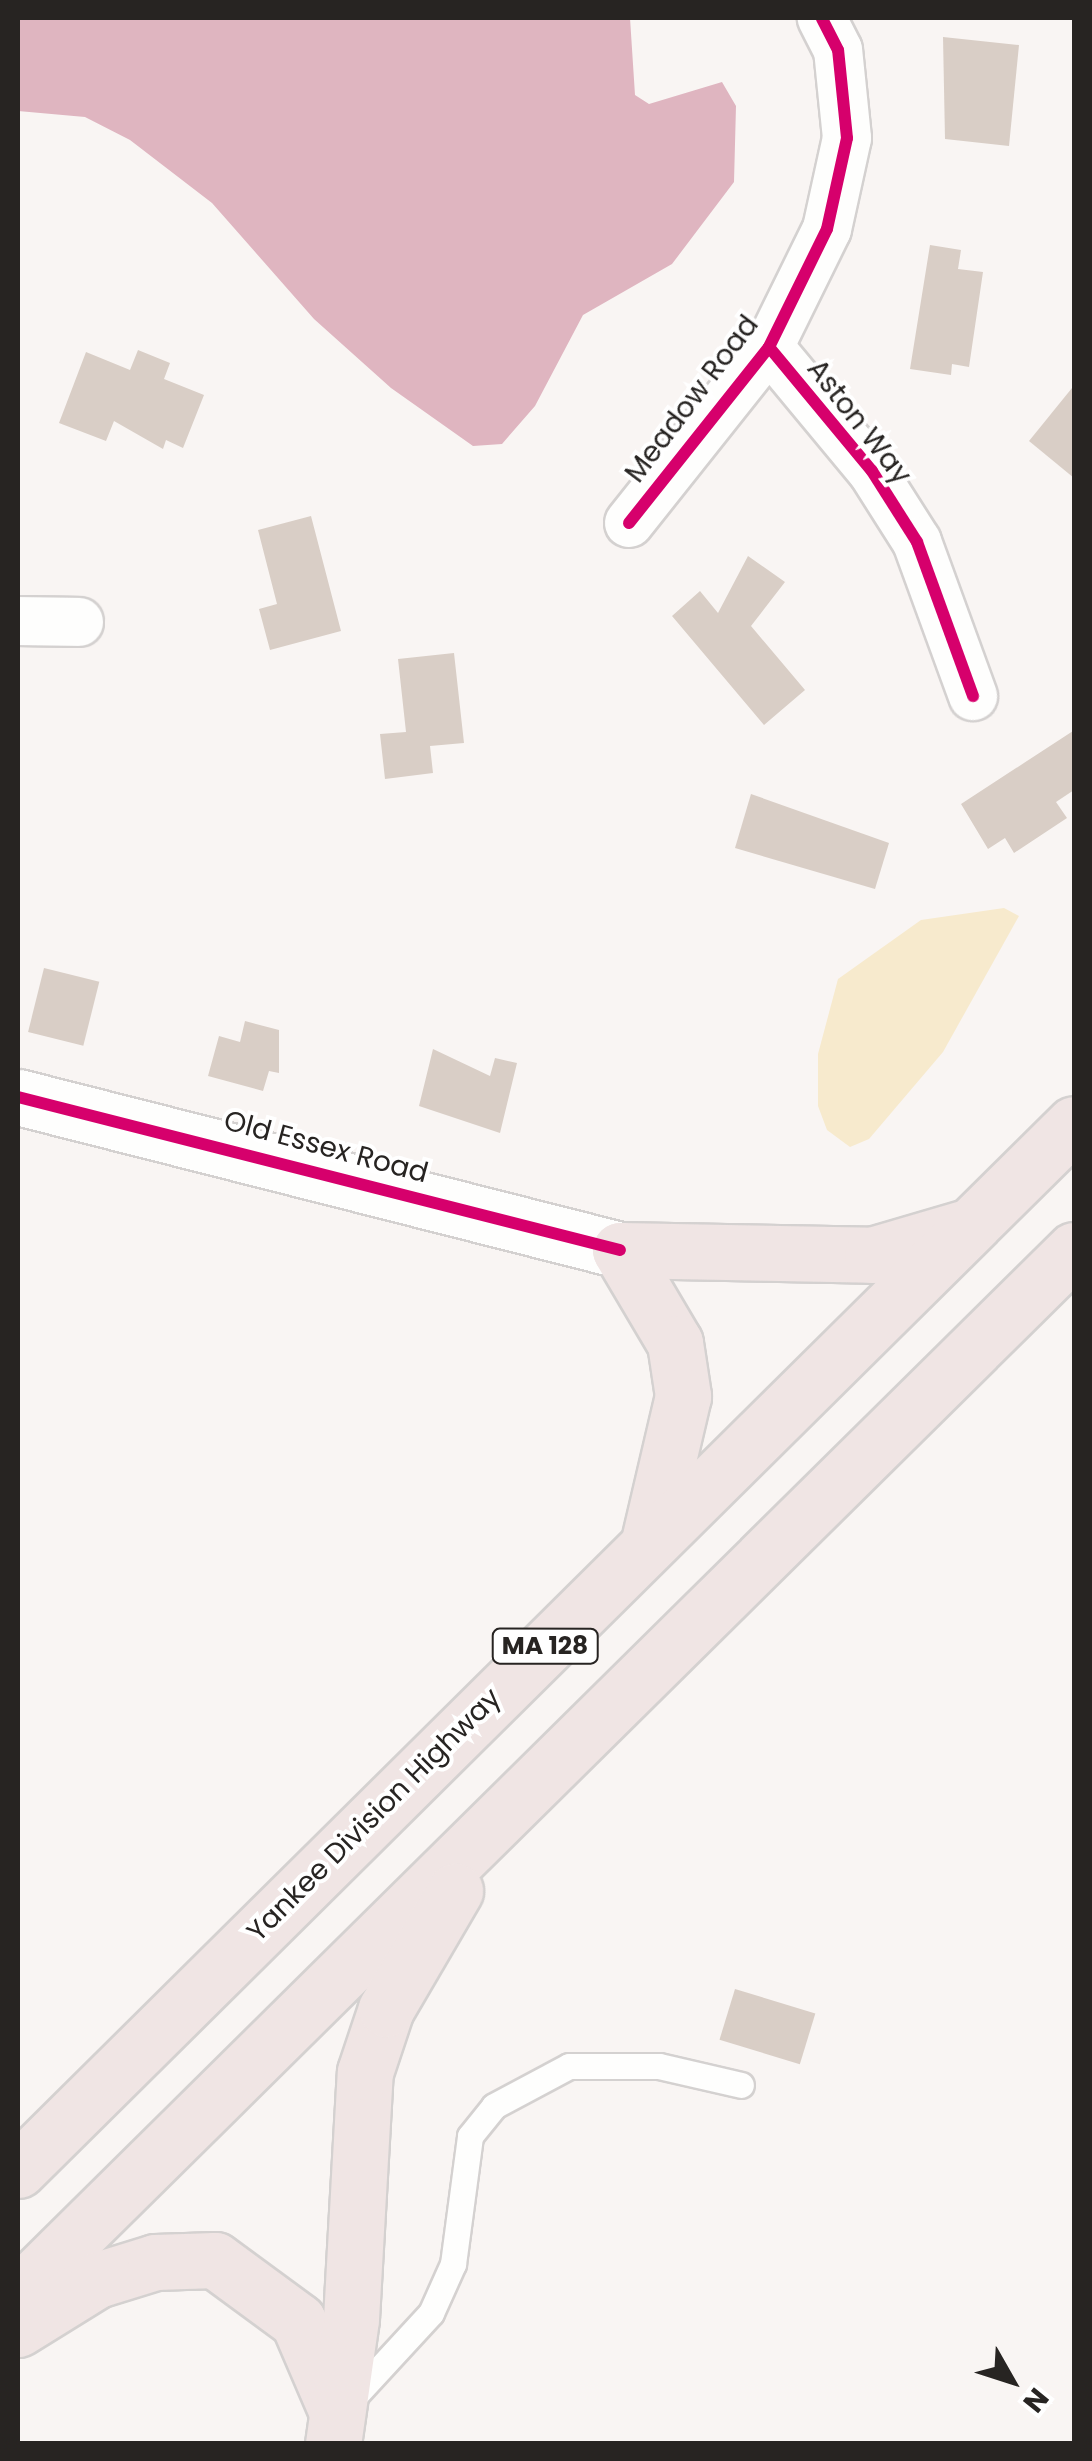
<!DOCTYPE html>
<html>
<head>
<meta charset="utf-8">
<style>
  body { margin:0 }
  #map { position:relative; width:1092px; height:2461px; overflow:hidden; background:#f9f5f3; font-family:Poppins,sans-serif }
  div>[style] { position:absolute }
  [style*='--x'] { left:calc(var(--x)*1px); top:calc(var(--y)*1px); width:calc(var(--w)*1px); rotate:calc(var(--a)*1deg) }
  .green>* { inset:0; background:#f7eacd }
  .water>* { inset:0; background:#dfb5c0 }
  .building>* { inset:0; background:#d9cec6; transform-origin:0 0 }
  .roads { filter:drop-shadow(2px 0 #d4d1d0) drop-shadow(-2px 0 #d4d1d0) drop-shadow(0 2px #d4d1d0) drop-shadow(0 -2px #d4d1d0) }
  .lane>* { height:25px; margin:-12.5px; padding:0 12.5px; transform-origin:12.5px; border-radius:12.5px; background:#fefefd }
  .street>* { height:48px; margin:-24px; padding:0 24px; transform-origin:24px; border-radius:24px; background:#fefefd }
  .secondary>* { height:55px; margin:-27.5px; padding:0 27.5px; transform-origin:27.5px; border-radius:27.5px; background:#fefefd }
  .highway>* { height:55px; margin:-27.5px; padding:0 27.5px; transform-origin:27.5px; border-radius:27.5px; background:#f0e5e4 }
  .cycleway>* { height:12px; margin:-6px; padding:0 6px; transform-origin:6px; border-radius:6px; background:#d6006c }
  span { translate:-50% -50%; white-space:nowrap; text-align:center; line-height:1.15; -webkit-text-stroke:8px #fff; paint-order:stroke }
  .shield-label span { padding:2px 8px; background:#fff; border:2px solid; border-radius:8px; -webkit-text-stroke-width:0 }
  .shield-label { font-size:25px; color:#272422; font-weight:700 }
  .street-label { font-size:28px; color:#272422 }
  .frame { position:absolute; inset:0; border:20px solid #272422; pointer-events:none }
  .north { position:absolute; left:962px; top:2331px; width:100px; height:100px; -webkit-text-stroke:8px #fff; paint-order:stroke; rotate:129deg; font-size:28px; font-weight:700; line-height:40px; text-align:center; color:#272422 }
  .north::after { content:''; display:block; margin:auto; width:35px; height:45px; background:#272422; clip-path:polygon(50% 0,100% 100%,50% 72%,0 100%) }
</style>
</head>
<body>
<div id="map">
  <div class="green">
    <i style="clip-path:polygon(1004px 908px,1019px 916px,943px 1052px,869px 1139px,850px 1147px,827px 1130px,818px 1106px,818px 1054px,838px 979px,921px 920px)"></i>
  </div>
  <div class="water">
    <i style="clip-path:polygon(18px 18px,630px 18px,635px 95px,649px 104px,722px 82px,736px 106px,734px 182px,672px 264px,583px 315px,535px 406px,502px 444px,473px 446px,391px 388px,314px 319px,212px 203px,130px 140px,85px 117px,18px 111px)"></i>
  </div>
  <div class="building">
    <i style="clip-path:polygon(943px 37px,1019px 45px,1009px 146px,945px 139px)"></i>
    <i style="clip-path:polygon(930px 245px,961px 250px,958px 269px,983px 272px,969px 367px,952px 364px,951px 375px,910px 369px)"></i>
    <i style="clip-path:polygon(138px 350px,170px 363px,164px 379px,204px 395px,183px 448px,166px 440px,163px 449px,114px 421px,106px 441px,59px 423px,86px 352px,130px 370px)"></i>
    <i style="clip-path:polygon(1072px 388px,1074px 390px,1074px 478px,1029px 441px)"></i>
    <i style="clip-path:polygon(311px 516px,341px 631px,270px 650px,259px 609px,277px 604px,258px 530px)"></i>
    <i style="clip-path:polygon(748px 556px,785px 582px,751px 626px,805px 690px,764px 725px,672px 616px,700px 591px,718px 613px)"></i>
    <i style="clip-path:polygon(454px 653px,464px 743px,430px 746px,433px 773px,385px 779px,380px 734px,406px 732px,398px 659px)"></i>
    <i style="clip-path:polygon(1073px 731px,1074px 790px,1056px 802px,1067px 818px,1014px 853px,1005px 838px,988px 849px,961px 804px)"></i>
    <i style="clip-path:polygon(751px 794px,889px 843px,875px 889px,735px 848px)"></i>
    <i style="left:44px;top:968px;width:57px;height:66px;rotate:14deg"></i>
    <i style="clip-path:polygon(245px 1021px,279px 1030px,279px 1073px,269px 1071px,263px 1091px,208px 1076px,219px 1036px,240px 1042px)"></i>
    <i style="clip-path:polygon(433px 1049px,490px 1076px,495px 1058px,517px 1063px,500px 1133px,419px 1106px)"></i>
    <i style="left:735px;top:1989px;width:84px;height:53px;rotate:17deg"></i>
  </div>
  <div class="roads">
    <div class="lane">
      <i style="--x:348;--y:2403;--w:122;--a:-47.3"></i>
      <i style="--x:431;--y:2313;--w:54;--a:-65.8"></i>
      <i style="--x:453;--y:2264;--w:129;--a:-82.4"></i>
      <i style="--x:470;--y:2136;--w:38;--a:-51"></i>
      <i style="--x:494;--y:2106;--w:85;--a:-28.1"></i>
      <i style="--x:569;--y:2066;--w:90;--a:0"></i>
      <i style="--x:659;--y:2066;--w:84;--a:13"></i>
    </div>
    <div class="street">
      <i style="--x:769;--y:347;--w:161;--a:50.3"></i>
      <i style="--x:872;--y:471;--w:84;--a:57.6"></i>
      <i style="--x:917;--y:542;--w:164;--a:70"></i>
      <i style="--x:629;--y:523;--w:225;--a:-51.5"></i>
      <i style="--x:769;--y:347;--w:131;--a:-63.8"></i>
      <i style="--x:827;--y:229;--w:93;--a:-77.6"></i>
      <i style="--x:847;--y:138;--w:88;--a:-95.8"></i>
      <i style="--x:838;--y:50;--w:36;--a:-117"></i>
      <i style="--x:18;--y:621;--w:61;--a:0.9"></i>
    </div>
    <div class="secondary">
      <i style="--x:18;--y:1097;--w:621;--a:14.26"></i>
    </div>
    <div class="highway">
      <i style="--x:620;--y:1250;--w:252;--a:1.1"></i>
      <i style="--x:872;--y:1255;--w:96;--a:-16.4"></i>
      <i style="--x:620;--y:1250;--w:108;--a:59.4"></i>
      <i style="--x:675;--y:1343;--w:54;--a:81.4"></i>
      <i style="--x:683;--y:1396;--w:145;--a:103.2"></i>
      <i style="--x:18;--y:2170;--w:1486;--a:-44.73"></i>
      <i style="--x:18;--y:2294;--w:1485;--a:-44.67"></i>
      <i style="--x:18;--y:2329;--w:93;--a:-31.8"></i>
      <i style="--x:97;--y:2280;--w:61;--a:-17.2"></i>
      <i style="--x:155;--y:2262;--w:60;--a:-1.9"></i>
      <i style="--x:215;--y:2260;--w:103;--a:36.3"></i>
      <i style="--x:298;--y:2321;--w:99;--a:66.8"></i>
      <i style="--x:333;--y:2444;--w:126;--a:-81.8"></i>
      <i style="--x:351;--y:2319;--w:247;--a:-86.8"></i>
      <i style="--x:365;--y:2072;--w:66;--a:-71.6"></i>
      <i style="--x:386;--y:2009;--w:137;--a:-59.7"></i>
    </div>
  </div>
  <div class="cycleway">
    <i style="--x:769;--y:347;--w:161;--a:50.3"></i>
    <i style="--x:872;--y:471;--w:84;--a:57.6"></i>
    <i style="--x:917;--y:542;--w:164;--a:70"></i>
    <i style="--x:629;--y:523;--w:225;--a:-51.5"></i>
    <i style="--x:769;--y:347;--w:131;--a:-63.8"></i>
    <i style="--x:827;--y:229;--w:93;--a:-77.6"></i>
    <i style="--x:847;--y:138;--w:88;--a:-95.8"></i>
    <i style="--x:838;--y:50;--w:36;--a:-117"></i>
    <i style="--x:18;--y:1097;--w:621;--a:14.26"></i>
  </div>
  <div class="shield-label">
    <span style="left:545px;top:1646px">MA 128</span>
  </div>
  <div class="street-label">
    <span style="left:692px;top:399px;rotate:-53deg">Meadow Road</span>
    <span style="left:859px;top:422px;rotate:52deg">Aston Way</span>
    <span style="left:326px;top:1147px;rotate:15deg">Old Essex Road</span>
    <span style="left:374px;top:1815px;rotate:-45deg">Yankee Division Highway</span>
  </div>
  <div class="frame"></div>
  <div class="north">N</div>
</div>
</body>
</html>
